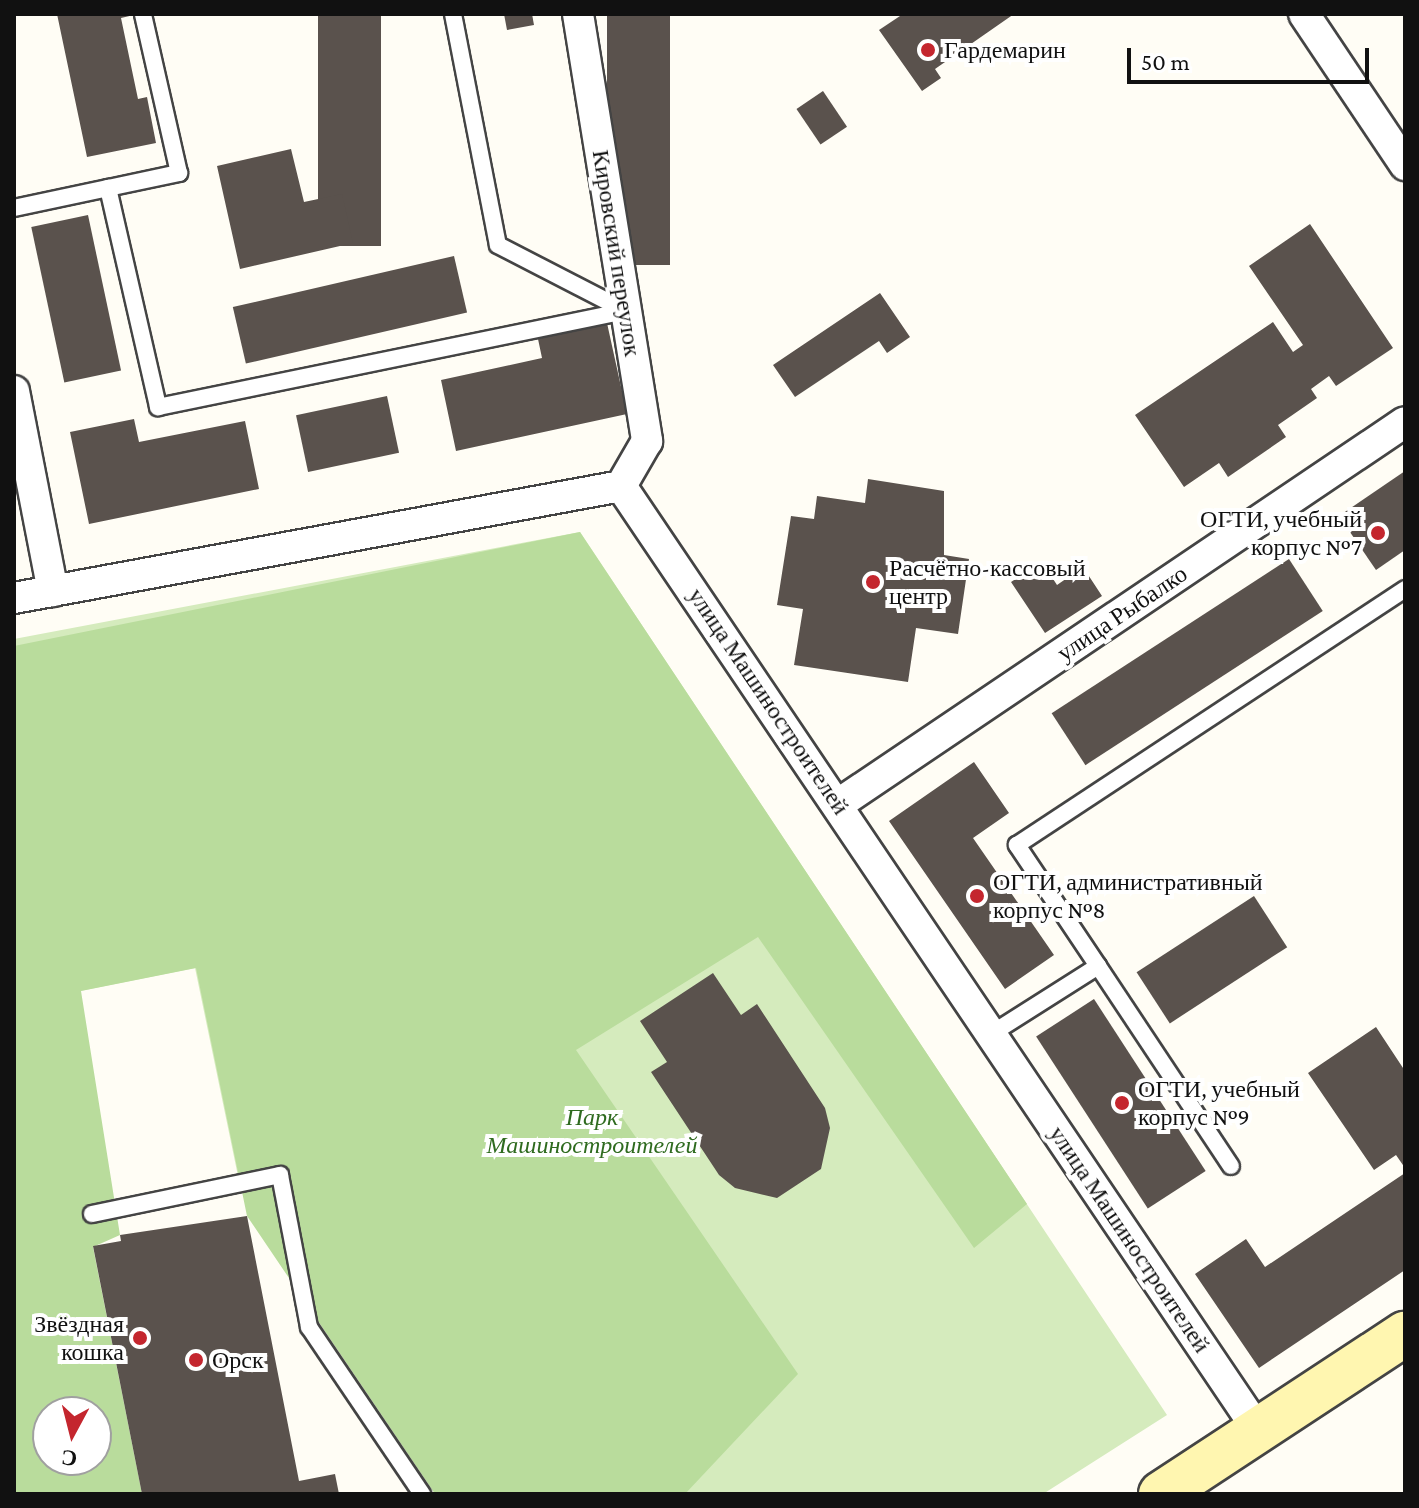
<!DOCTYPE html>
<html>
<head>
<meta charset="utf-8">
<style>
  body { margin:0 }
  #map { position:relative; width:1419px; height:1508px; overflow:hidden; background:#fffdf5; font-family:"Crimson Pro",serif }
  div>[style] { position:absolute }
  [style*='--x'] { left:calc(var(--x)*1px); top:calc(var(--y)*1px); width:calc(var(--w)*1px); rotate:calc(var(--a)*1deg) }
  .green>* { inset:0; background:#d5ebbd }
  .forest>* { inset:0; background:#b9dc9c }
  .building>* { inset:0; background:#5a524d; transform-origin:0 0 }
  .roads { filter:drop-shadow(2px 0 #444) drop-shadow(-2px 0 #444) drop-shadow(0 2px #444) drop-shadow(0 -2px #444) }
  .service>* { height:16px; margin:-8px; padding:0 8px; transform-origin:8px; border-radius:8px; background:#fff }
  .minor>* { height:30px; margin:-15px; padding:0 15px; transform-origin:15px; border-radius:15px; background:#fff }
  .secondary>* { height:44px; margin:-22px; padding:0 22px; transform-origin:22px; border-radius:22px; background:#fff6b0 }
  .dots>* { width:22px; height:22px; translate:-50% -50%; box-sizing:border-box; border:4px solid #fff; border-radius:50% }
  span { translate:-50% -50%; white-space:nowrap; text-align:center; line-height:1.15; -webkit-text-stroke:8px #fff; paint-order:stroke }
  .poi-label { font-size:24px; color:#111 }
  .left { translate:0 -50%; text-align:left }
  .right { translate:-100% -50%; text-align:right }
  .street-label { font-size:24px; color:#111 }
  .park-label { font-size:24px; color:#2f6b1f; font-style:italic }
  .frame { position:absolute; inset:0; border:16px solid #111; pointer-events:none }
  .north { position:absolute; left:32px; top:1396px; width:80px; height:80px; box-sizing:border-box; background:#fff; border:2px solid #a0a0a0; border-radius:50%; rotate:187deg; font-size:22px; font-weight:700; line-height:32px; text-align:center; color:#111 }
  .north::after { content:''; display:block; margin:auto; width:28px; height:36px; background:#c4262e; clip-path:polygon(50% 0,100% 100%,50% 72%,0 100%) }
  .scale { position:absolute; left:1127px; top:48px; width:242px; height:36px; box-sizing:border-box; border:4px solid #111; border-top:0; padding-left:10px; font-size:24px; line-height:28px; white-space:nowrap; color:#111; -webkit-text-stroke:6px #fff; paint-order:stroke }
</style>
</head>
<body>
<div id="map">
  <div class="green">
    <i style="clip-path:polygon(580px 532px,1167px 1415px,1043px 1494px,445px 1494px,239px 1181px,195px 968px,80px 991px,48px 1412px,14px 1494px,14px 639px)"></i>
  </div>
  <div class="forest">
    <i style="clip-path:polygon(evenodd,580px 532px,1027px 1204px,974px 1248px,758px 937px,576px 1050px,798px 1374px,685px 1494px,435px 1494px,247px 1216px,196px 968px,81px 991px,120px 1235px,93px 1247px,142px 1494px,14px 1494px,14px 646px,580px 532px,48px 1412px,96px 1412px,96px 1460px,48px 1460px,48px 1412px)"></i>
  </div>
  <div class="building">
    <i style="clip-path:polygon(57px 14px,138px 14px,121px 18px,138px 99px,147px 97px,156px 143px,87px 157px)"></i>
    <i style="left:318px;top:14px;width:63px;height:232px"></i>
    <i style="clip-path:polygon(504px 14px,532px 14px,534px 25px,507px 30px)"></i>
    <i style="left:607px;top:14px;width:63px;height:251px"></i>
    <i style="clip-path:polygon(903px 14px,1014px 14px,935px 69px,941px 78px,922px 91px,879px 30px)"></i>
    <i style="left:823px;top:91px;width:43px;height:32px;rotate:56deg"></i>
    <i style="clip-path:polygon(291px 149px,304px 202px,342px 194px,353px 243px,240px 269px,217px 166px)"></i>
    <i style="left:88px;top:215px;width:159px;height:58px;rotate:78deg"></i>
    <i style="clip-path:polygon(1310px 224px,1393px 348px,1336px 386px,1329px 376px,1311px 389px,1317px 398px,1278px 425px,1286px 437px,1228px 477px,1219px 463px,1184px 487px,1135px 415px,1273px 322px,1293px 352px,1303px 345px,1249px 266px)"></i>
    <i style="left:454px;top:256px;width:58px;height:227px;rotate:77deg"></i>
    <i style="clip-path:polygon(880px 293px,910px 337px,887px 353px,879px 341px,795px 397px,773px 365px)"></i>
    <i style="clip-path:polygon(607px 323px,627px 414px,456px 451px,441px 380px,542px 358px,538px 339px)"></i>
    <i style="left:387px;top:396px;width:58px;height:93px;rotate:78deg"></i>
    <i style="clip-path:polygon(134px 419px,139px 442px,245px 421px,259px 489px,89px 524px,70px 432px)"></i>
    <i style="clip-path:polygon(1405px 471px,1405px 550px,1376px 570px,1339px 516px)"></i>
    <i style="clip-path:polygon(868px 479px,944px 491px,944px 555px,969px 559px,958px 634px,916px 628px,908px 682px,794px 665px,803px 609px,777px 605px,791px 516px,814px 519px,817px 496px,865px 503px)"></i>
    <i style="left:1289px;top:559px;width:62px;height:283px;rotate:57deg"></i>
    <i style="clip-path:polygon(1042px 562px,1057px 585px,1083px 567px,1102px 596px,1045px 633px,1011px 582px)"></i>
    <i style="clip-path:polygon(974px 762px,1009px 813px,973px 838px,1054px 955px,1005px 989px,889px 821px)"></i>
    <i style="left:1254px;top:896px;width:61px;height:140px;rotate:57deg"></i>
    <i style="clip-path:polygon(713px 973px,741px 1015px,757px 1004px,825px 1108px,830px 1128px,821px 1169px,777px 1198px,735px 1188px,719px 1175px,651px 1072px,667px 1062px,640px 1021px)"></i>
    <i style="left:1094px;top:999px;width:205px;height:69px;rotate:57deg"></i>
    <i style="clip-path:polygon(1376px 1027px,1405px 1071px,1405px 1168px,1396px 1155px,1374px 1170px,1308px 1073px)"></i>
    <i style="clip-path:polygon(1405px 1173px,1405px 1270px,1259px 1368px,1195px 1274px,1246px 1239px,1265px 1267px)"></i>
    <i style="clip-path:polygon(247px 1216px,299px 1481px,335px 1474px,339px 1494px,142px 1494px,93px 1246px,121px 1241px,120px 1235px)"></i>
  </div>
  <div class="roads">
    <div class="service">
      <i style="--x:453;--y:14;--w:235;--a:79"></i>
      <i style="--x:498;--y:245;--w:144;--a:27.3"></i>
      <i style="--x:108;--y:188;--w:73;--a:-11.9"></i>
      <i style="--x:179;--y:173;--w:163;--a:-102.8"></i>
      <i style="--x:14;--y:208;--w:96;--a:-12"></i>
      <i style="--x:108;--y:188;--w:225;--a:77.1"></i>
      <i style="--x:158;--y:407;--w:478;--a:-11.6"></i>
      <i style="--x:1098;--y:966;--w:240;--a:56.4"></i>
      <i style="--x:991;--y:1034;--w:127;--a:-32.4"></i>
      <i style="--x:1098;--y:966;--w:146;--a:-123.8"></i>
      <i style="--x:1017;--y:845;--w:465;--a:-33.4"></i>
      <i style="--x:92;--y:1214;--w:192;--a:-11.7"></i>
      <i style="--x:280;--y:1175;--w:155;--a:79.2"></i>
      <i style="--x:309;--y:1327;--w:202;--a:55.9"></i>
    </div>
    <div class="minor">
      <i style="--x:578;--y:14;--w:433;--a:80.8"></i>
      <i style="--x:647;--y:441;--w:52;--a:120"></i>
      <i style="--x:1304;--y:14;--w:182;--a:56.2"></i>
      <i style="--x:14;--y:391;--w:204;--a:79"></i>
      <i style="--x:14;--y:598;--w:617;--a:-10.45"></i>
      <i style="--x:621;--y:486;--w:1139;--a:55.99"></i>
      <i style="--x:840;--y:803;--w:681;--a:-33.99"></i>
    </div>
    <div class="secondary">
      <i style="--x:1161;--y:1494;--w:292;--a:-33.3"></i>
    </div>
  </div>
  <div class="dots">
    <i style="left:928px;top:50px;background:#c4262e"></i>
    <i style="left:1378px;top:533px;background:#c4262e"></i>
    <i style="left:873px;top:582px;background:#c4262e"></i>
    <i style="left:977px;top:896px;background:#c4262e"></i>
    <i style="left:1122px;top:1103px;background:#c4262e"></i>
    <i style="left:140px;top:1338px;background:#c4262e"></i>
    <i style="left:196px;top:1360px;background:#c4262e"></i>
  </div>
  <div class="poi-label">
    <span class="left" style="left:944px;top:50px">Гардемарин</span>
    <span class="right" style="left:1362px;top:533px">ОГТИ, учебный<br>корпус №7</span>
    <span class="left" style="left:889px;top:582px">Расчётно-кассовый<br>центр</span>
    <span class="left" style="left:993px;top:896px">ОГТИ, административный<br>корпус №8</span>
    <span class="left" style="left:1138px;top:1103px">ОГТИ, учебный<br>корпус №9</span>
    <span class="right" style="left:124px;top:1338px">Звёздная<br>кошка</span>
    <span class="left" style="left:212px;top:1360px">Орск</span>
  </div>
  <div class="street-label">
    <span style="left:617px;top:253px;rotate:81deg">Кировский переулок</span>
    <span style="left:1122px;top:613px;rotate:-34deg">улица Рыбалко</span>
    <span style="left:769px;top:701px;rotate:56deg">улица Машиностроителей</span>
    <span style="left:1130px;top:1239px;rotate:56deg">улица Машиностроителей</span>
  </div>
  <div class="park-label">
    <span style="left:592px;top:1131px">Парк<br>Машиностроителей</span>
  </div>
  <div class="frame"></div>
  <div class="north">С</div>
  <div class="scale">50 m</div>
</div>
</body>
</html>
